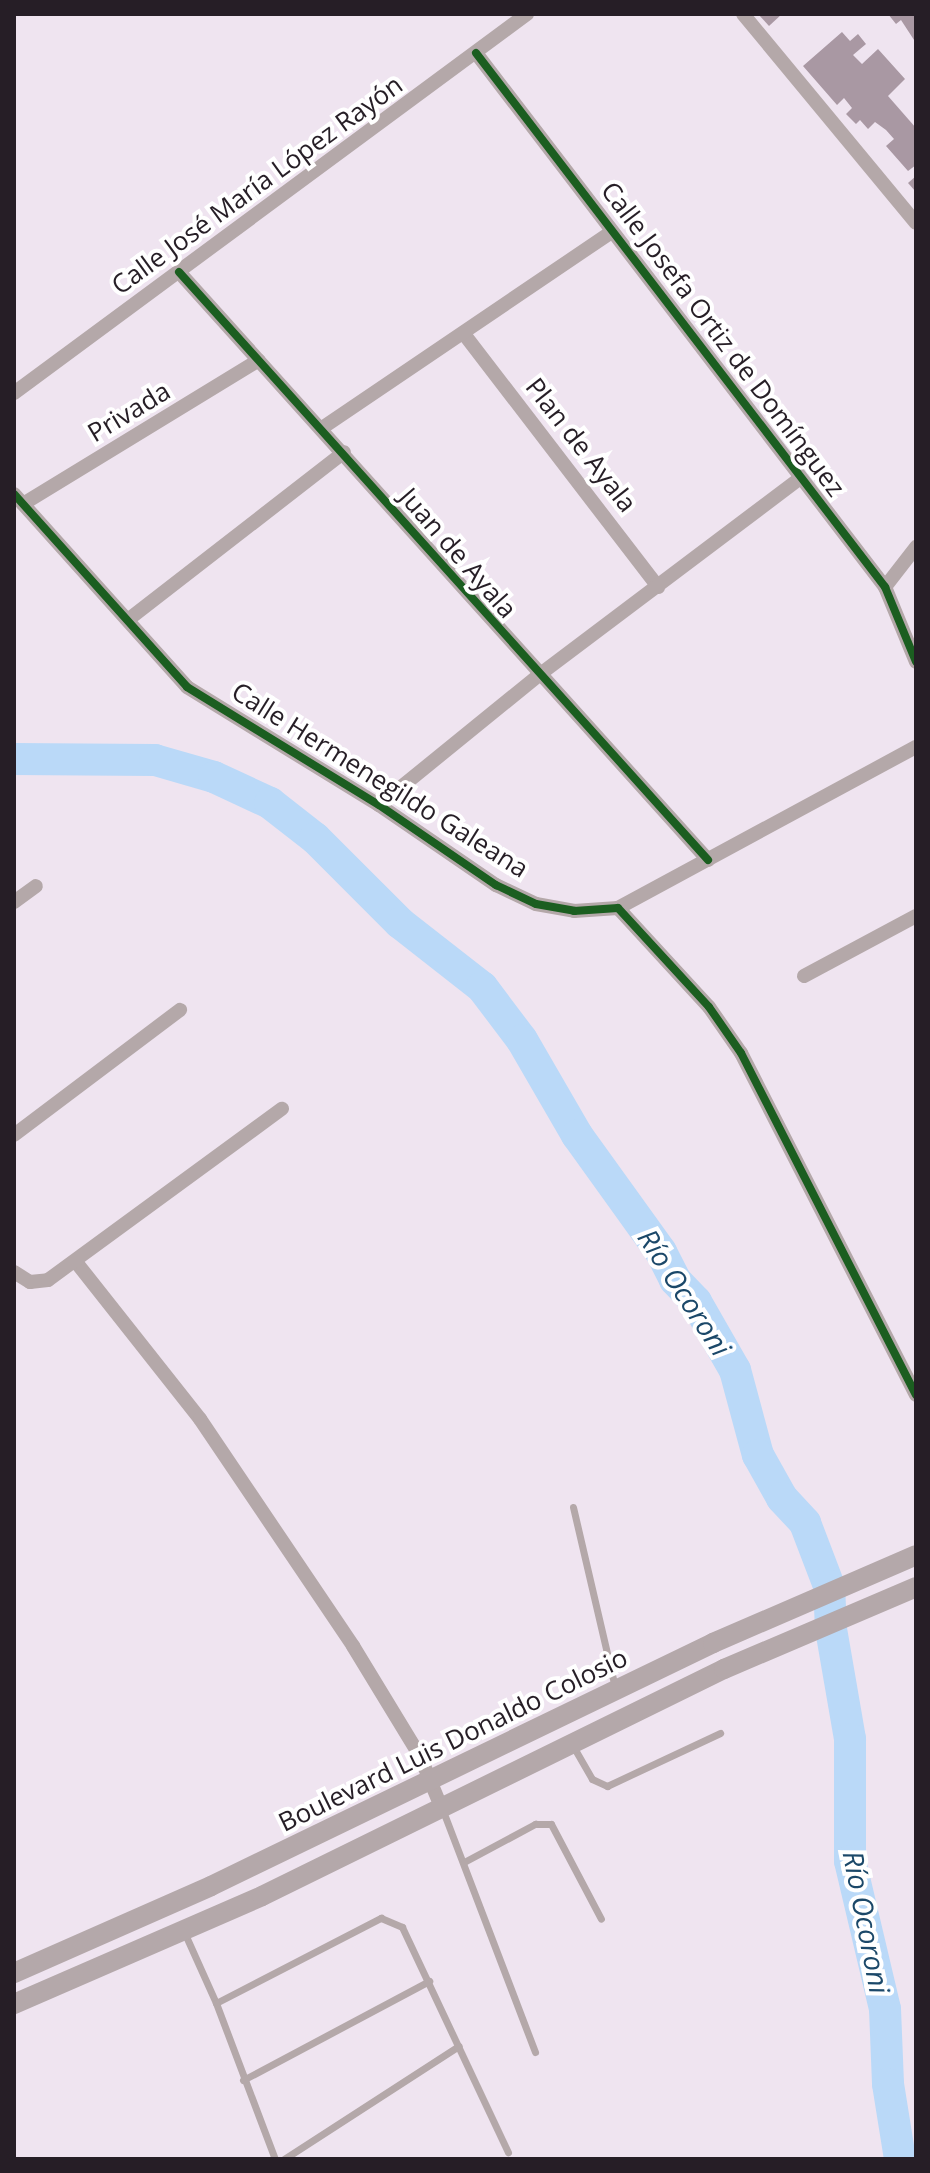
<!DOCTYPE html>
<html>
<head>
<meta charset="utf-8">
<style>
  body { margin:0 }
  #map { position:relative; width:930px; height:2173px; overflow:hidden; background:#efe4f0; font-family:"Open Sans",sans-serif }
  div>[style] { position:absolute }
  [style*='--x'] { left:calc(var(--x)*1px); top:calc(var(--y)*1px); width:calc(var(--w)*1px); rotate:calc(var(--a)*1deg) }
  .river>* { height:32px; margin:-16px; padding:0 16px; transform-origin:16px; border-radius:16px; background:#bad9f8 }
  .building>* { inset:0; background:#a998a3 }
  .service>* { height:7px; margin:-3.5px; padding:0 3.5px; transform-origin:3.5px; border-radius:3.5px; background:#b4a8a9 }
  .minor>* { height:14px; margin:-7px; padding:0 7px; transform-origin:7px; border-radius:7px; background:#b4a8a9 }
  .secondary>* { height:20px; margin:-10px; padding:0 10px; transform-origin:10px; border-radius:10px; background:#b4a8aa }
  .cycleway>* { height:8px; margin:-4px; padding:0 4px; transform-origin:4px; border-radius:4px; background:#1b5e20 }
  span { translate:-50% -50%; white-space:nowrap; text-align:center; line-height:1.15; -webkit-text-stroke:8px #fff; paint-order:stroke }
  .street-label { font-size:26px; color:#261e26 }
  .water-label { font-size:28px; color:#1b4869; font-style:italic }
  .frame { position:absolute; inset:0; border:16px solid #261e26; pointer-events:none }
</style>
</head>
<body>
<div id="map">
  <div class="river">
    <i style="--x:14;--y:759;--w:141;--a:0.4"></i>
    <i style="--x:155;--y:760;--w:61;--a:16.1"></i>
    <i style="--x:214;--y:777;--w:62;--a:24.9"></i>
    <i style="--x:270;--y:803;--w:57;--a:37.9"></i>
    <i style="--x:315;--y:838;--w:120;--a:45"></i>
    <i style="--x:400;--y:923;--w:104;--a:38"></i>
    <i style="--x:482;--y:987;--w:66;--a:53"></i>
    <i style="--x:522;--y:1040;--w:110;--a:59.9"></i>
    <i style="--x:577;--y:1135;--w:144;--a:54.3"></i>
    <i style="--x:661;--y:1252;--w:31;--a:63"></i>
    <i style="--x:675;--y:1280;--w:30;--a:46"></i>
    <i style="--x:696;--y:1302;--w:78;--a:60.2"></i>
    <i style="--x:735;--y:1370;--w:88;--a:74.9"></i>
    <i style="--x:758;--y:1455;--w:49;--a:60.8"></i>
    <i style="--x:782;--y:1498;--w:34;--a:47"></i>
    <i style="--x:805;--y:1523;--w:67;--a:69.1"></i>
    <i style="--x:829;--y:1586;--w:43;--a:87.3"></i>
    <i style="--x:831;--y:1629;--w:112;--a:80.2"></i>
    <i style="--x:850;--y:1739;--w:122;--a:90"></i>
    <i style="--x:850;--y:1861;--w:152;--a:76.7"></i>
    <i style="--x:885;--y:2009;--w:75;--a:87.7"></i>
    <i style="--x:888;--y:2084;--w:76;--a:80.9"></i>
  </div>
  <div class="building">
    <i style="clip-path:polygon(758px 14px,782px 14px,769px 26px)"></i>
    <i style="clip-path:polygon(888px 14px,916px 14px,916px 43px,901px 20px,896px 24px)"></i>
    <i style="clip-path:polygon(842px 32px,850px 41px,858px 34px,866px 44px,853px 55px,862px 64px,878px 49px,905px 79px,888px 96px,916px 128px,916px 165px,908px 171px,886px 146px,894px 139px,886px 130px,875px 122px,868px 129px,860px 120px,856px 124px,846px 114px,852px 108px,844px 98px,837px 105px,803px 66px)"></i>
    <i style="clip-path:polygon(916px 176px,916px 192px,908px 183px)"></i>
  </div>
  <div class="service">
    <i style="--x:573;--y:1507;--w:186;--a:76.9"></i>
    <i style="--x:573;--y:1746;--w:38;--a:60"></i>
    <i style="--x:592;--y:1779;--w:17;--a:25"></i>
    <i style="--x:607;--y:1786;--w:125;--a:-25.1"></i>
    <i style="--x:443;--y:1811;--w:258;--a:69.1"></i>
    <i style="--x:464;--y:1862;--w:81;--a:-28.2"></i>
    <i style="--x:535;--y:1824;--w:16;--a:0"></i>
    <i style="--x:551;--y:1824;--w:107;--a:62.2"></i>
    <i style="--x:185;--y:1934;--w:76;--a:65.8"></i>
    <i style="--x:216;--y:2003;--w:186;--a:-27.3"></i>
    <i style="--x:381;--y:1918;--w:23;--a:23"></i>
    <i style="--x:402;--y:1927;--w:249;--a:64.8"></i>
    <i style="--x:216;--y:2003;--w:167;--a:69.3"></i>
    <i style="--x:243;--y:2080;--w:211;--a:-28"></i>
    <i style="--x:284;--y:2159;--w:208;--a:-32.9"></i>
  </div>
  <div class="minor">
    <i style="--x:743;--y:14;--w:271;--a:50.4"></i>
    <i style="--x:476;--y:53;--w:673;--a:52.55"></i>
    <i style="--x:885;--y:587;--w:81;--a:67.5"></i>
    <i style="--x:179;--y:272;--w:791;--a:48.02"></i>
    <i style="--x:464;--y:334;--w:319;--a:52.5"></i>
    <i style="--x:14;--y:393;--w:638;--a:-36.46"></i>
    <i style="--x:322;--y:428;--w:349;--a:-34.1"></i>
    <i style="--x:14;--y:494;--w:259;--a:48.1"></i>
    <i style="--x:187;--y:687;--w:225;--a:31.6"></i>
    <i style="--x:379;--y:805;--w:142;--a:34.4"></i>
    <i style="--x:496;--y:885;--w:44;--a:25.4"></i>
    <i style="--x:536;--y:904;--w:39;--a:10"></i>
    <i style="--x:574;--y:911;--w:44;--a:-3.9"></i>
    <i style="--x:618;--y:908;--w:134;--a:47.4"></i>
    <i style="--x:709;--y:1007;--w:56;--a:55.2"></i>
    <i style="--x:741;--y:1053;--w:384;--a:62.9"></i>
    <i style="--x:23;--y:504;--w:276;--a:-31.4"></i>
    <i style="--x:885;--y:587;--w:51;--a:-52.2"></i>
    <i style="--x:129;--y:619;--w:272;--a:-37.8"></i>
    <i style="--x:379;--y:805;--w:206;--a:-39.1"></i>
    <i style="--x:539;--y:675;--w:324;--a:-37"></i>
    <i style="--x:14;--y:902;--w:27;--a:-36"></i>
    <i style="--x:618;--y:908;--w:339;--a:-28.4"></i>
    <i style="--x:804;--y:976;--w:127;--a:-28.2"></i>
    <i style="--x:14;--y:1135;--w:208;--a:-37"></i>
    <i style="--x:76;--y:1262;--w:200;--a:51.7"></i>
    <i style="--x:200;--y:1419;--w:274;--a:56"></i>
    <i style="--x:353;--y:1646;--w:129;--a:58.7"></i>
    <i style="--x:420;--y:1756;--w:57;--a:67.5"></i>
    <i style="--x:14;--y:1272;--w:19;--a:32"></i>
    <i style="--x:30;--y:1282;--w:18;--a:-6"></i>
    <i style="--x:48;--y:1280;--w:290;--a:-36.2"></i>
  </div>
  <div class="secondary">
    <i style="--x:14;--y:1973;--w:215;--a:-23.8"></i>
    <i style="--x:211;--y:1886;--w:558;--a:-25.83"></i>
    <i style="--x:713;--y:1643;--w:221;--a:-23.4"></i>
    <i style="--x:14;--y:2004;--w:270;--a:-23.5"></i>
    <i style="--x:262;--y:1896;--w:515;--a:-26.17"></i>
    <i style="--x:724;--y:1669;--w:209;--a:-23.1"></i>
  </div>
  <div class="cycleway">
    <i style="--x:476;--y:53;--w:673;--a:52.55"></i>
    <i style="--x:885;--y:587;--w:81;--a:67.5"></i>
    <i style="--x:179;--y:272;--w:791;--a:48.02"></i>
    <i style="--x:14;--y:494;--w:259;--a:48.1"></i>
    <i style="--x:187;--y:687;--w:225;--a:31.6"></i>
    <i style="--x:379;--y:805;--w:142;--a:34.4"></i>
    <i style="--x:496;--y:885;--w:44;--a:25.4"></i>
    <i style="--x:536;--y:904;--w:39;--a:10"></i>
    <i style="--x:574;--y:911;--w:44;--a:-3.9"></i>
    <i style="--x:618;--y:908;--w:134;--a:47.4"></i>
    <i style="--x:709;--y:1007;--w:56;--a:55.2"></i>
    <i style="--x:741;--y:1053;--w:384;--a:62.9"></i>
  </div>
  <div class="street-label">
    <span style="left:257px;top:185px;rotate:-36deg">Calle José María López Rayón</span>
    <span style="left:723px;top:339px;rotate:53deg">Calle Josefa Ortiz de Domínguez</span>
    <span style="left:129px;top:412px;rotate:-31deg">Privada</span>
    <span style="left:581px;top:445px;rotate:52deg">Plan de Ayala</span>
    <span style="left:458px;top:553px;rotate:49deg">Juan de Ayala</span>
    <span style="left:380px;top:780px;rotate:32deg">Calle Hermenegildo Galeana</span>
    <span style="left:453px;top:1740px;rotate:-26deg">Boulevard Luis Donaldo Colosio</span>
  </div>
  <div class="water-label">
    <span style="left:685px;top:1292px;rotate:57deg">Río Ocoroni</span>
    <span style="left:867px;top:1922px;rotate:79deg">Río Ocoroni</span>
  </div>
  <div class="frame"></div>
</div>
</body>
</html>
